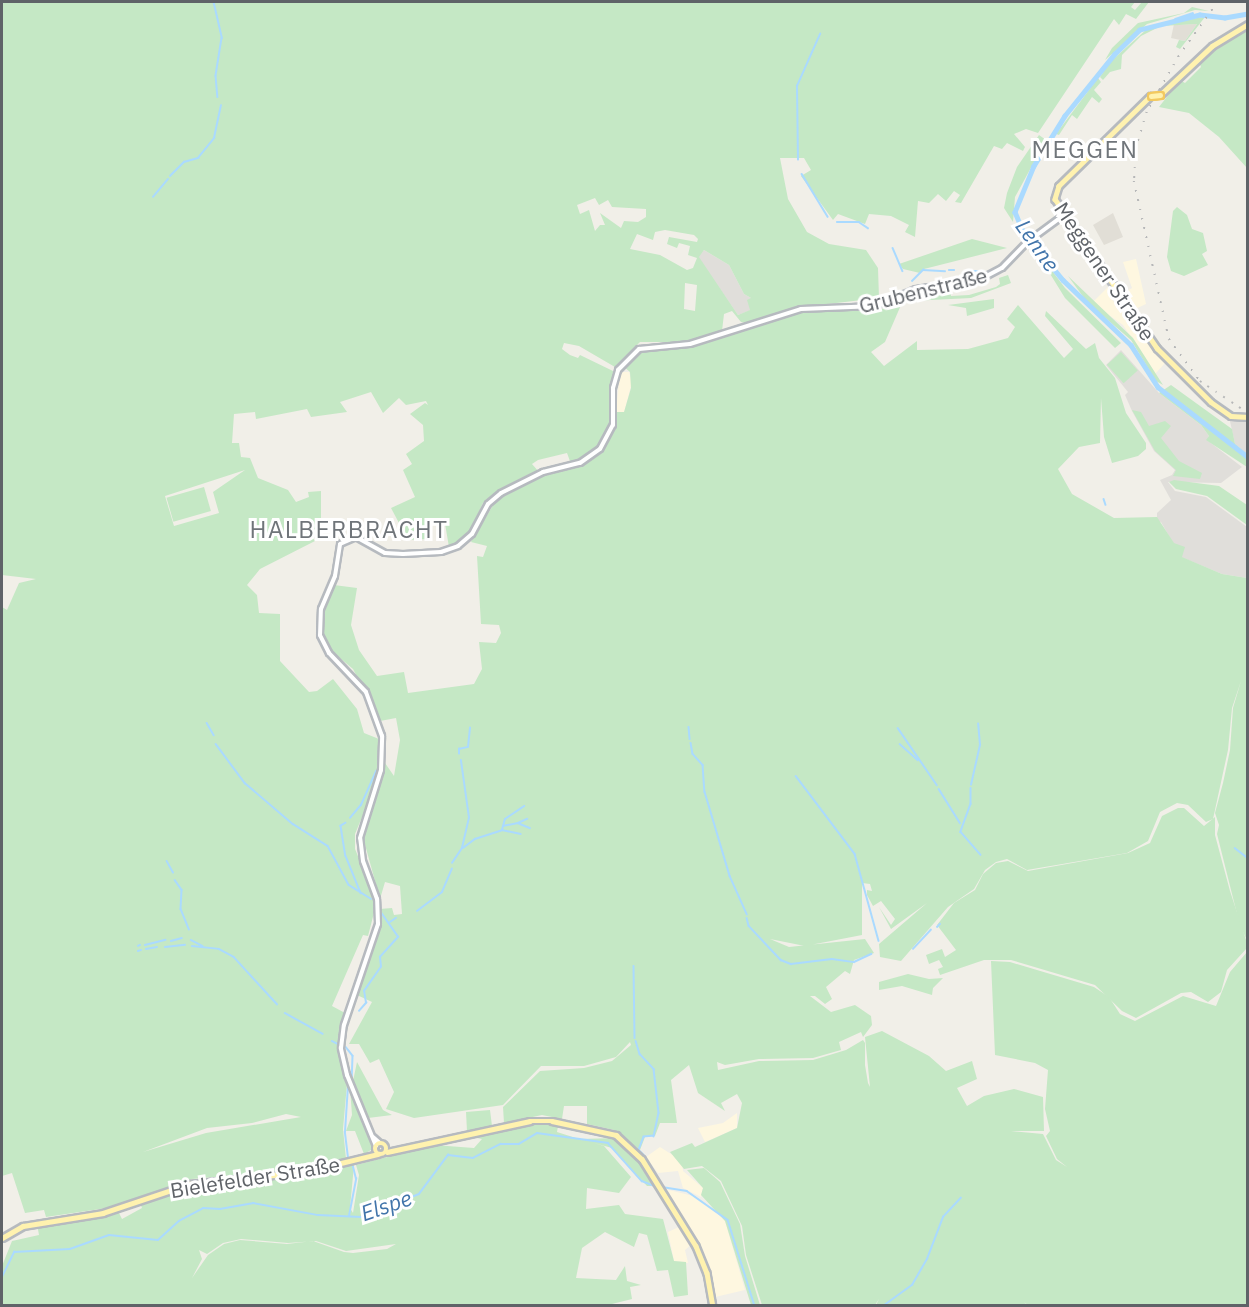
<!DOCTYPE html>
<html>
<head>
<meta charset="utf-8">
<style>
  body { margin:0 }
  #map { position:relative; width:1249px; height:1307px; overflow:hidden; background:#f1efe8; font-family:"IBM Plex Sans",sans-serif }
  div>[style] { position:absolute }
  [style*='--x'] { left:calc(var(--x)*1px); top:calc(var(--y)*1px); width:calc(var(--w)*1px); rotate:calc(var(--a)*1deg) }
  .commercial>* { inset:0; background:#fef7e0 }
  .industrial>* { inset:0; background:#e0deda }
  .education>* { inset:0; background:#e1ded6 }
  .green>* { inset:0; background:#c5e8c5; transform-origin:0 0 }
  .stream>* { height:1.5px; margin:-0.75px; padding:0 0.75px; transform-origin:0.75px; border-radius:0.75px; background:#aadaff }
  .canal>* { height:3px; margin:-1.5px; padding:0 1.5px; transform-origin:1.5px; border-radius:1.5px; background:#aadaff }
  .river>* { height:4.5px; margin:-2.25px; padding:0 2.25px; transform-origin:2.25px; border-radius:2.25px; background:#aadaff }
  .roads { filter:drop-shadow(2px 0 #b6babf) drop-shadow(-2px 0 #b6babf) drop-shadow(0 2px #b6babf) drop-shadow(0 -2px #b6babf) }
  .secondary>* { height:4px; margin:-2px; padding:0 2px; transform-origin:2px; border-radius:2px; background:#fff }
  .primary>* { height:4.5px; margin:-2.25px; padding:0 2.25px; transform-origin:2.25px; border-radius:2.25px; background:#fff2af }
  .primary>.ring { margin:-2.25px; padding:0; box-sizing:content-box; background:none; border:4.5px solid #fff2af; border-radius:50% }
  .rail>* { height:1.5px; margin-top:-0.75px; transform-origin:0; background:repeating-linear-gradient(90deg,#b6b7b8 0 1.5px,transparent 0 9.5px) }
  .bridges { filter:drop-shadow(2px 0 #f2c960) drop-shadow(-2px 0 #f2c960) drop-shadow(0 2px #f2c960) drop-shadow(0 -2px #f2c960) }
  .primary-bridge>* { height:4.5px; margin:-2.25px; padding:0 2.25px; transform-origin:2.25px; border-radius:2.25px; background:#fff2af }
  span { translate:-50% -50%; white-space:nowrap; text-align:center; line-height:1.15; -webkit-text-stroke:6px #fff; paint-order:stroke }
  .street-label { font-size:21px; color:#5f6368 }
  .water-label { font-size:22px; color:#4174aa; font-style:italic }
  .quarter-label { font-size:24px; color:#70757a; letter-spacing:1.5px }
  .frame { position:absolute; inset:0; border:3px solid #5f6368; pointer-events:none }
</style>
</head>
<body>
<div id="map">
  <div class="commercial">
    <i style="clip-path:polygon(1136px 259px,1146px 304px,1133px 310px,1122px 294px,1132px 288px,1123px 262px)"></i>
    <i style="clip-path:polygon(1110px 285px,1113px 289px,1107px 293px,1114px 302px,1120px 299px,1166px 362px,1155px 374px,1123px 325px,1092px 303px)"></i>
    <i style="clip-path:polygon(620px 372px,629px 372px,632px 382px,624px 413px,616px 412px)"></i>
    <i style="clip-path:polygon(737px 1113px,737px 1128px,705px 1142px,698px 1128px,723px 1123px)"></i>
    <i style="clip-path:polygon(660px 1147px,682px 1161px,683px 1171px,703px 1188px,701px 1197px,683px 1188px,678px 1171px,658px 1173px,646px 1157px)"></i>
    <i style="clip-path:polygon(665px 1189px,693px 1196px,709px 1205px,725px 1221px,745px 1290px,715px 1297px,703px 1254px)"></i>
    <i style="clip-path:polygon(681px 1226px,692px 1244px,685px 1250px,688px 1263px,674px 1261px,668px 1232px)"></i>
  </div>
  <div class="industrial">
    <i style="clip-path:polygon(704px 250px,729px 265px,744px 294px,751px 298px,751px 310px,738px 315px,698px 257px)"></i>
    <i style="clip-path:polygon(1121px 350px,1159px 393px,1201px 425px,1209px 436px,1207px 440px,1242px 467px,1221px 483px,1168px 482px,1175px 491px,1206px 497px,1247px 527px,1247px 578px,1222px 574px,1181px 557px,1161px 522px,1157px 521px,1157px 513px,1171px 500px,1160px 480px,1172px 475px,1175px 470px,1154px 451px,1132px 411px,1125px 395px,1128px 392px,1106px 365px)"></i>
    <i style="clip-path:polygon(1247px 420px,1247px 454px,1235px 444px,1230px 421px)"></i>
  </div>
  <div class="education">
    <i style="clip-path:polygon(1174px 24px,1176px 25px,1197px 24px,1185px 41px,1171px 38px)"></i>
    <i style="clip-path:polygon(1113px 213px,1123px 237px,1104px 245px,1093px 225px)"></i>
  </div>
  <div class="green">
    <i style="clip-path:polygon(evenodd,2px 2px,1135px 2px,1131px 7px,1135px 10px,1142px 2px,1149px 2px,1136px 19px,1126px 14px,1119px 25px,1114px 19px,1038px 133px,1026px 129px,1014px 134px,1025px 147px,1023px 151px,1007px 143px,1002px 149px,994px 146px,961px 203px,955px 202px,960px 195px,954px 191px,946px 201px,938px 194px,929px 203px,918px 201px,915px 237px,905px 232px,909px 225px,891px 216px,869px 214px,865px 224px,838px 214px,833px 220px,801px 176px,811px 170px,804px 158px,780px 158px,788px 199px,807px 232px,829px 244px,866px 250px,878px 268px,879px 298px,802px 307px,752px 324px,741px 322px,732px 311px,724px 314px,722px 331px,685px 342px,640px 342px,615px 367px,579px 346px,564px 343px,562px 349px,570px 355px,578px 358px,580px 355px,613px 371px,611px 420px,602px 443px,571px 464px,567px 453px,538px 460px,532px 464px,539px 472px,483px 503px,468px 535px,449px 547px,444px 518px,426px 525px,428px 539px,408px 540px,391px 508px,415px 497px,403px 470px,412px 464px,406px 454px,424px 441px,423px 425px,410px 414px,425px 403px,428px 405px,426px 401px,406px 405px,399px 398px,383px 413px,371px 392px,340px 402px,347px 412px,311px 417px,307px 409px,256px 419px,255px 412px,234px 414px,232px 443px,239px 443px,241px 457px,250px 458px,258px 478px,288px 490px,296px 502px,309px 497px,308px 492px,321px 491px,321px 528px,316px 526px,312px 537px,315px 541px,260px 569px,247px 585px,257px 595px,259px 613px,280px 614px,280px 661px,309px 692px,317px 691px,333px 679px,357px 709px,364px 733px,379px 739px,381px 759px,375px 786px,355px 834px,355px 849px,373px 892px,375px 909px,368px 936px,363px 935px,332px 1006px,345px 1013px,340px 1061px,347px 1084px,343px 1129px,346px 1159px,293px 1170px,192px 1179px,107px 1208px,46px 1217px,44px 1210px,25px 1213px,12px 1173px,2px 1176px,2px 607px,7px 610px,19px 583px,36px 579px,2px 575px,2px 2px,595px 198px,599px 205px,608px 200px,612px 207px,646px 209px,646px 217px,638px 222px,624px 221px,621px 228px,600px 213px,605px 225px,600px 225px,595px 231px,589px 210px,580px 214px,577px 205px,595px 198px,2px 2px,665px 230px,694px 235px,698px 239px,697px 242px,669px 237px,667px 244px,677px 248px,679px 243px,690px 246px,688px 255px,697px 258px,693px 268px,687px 270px,660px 255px,630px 249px,637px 234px,653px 240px,655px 232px,665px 230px,2px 2px,704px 250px,729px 265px,744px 294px,751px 298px,747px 300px,750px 310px,738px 315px,699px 257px,704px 250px,2px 2px,685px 283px,697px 285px,695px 311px,684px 309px,685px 283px,2px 2px,245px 470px,213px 492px,219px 513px,174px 526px,165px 496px,245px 470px,2px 2px,286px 1114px,301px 1117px,206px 1133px,143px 1152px,207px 1128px,252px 1123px,286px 1114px)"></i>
    <i style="clip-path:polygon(1192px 7px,1209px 11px,1195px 10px,1147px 24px,1105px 60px,1112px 48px,1138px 23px,1184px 13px)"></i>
    <i style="clip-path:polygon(1205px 17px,1180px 49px,1176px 47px,1179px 40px,1185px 41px,1197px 24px,1161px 26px,1141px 36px,1122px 55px,1121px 69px,1110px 72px,1103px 80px,1100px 77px,1110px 62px,1147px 29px,1173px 21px)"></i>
    <i style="clip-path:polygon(1247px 27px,1247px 168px,1219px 137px,1189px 113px,1159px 107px,1180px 80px,1185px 83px,1201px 67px,1199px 62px,1219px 48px,1217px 44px)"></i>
    <i style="clip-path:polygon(1098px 78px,1101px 82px,1094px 90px,1102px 99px,1099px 103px,1092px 97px,1077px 119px,1072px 115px,1059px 135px,1056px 134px)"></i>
    <i style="clip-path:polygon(1039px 135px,1046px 140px,1015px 197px,1013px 222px,1004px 208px,1007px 193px,1017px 167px)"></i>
    <i style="clip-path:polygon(1177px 207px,1187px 215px,1192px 229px,1203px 233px,1207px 251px,1202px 254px,1208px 265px,1184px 276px,1171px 271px,1167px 257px,1173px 211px)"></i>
    <i style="clip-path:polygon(972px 239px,1007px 248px,924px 269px,920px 273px,903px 269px,899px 264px)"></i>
    <i style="clip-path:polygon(1031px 243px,1065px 288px,1121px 343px,1115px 348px,1065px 298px)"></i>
    <i style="clip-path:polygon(1008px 275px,1011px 283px,971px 298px,911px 301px,910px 298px,924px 296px,924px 288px,950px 286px,951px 296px,969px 295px,996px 287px,1000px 284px,999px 278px)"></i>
    <i style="clip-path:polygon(1068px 276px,1133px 338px,1163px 385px,1156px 381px,1131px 340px,1087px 302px)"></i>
    <i style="clip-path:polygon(994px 299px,994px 308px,967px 316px,966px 308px,948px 305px)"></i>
    <i style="clip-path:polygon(901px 305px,885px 342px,871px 352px,884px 366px,917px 341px,917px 350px,968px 349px,1008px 338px,1015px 327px,1007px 319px,1018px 305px,1064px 358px,1073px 349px,1045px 316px,1046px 311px,1086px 349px,1095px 343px,1099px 358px,1115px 378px,1126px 413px,1146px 443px,1146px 449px,1138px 456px,1112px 463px,1104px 437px,1101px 398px,1100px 443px,1079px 447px,1058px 469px,1072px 494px,1114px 518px,1157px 517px,1174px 543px,1185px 547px,1182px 557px,1222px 574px,1247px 578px,1247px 940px,1240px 926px,1217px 834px,1219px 825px,1215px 813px,1223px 783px,1230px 750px,1233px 708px,1241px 681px,1232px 708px,1228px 750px,1213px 819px,1206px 822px,1188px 805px,1177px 803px,1160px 812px,1148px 841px,1127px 853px,1027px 870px,1007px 859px,996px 862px,985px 870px,974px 889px,948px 907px,901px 961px,880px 957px,879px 944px,927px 903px,891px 929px,879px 907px,891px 925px,895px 919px,881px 901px,873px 906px,867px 895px,867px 890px,872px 891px,870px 884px,862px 883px,862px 935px,805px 946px,770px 939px,789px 947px,865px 939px,874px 953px,854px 960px,850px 974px,845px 971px,826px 987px,832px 999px,825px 1004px,815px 996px,810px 996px,831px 1012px,855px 1005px,871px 1016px,872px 1025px,863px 1037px,861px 1032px,839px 1042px,841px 1050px,813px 1058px,759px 1059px,725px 1065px,717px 1062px,718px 1070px,759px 1061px,813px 1060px,846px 1050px,863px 1040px,865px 1043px,865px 1065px,868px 1083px,870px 1087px,865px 1037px,882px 1031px,929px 1056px,946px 1071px,972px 1061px,977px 1079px,957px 1088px,967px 1106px,984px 1096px,1014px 1089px,1043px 1097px,1044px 1131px,1011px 1131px,1043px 1134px,1056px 1160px,1067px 1167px,1057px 1159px,1046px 1136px,1050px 1131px,1045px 1109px,1048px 1070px,1035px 1063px,995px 1055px,991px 961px,1010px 962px,1094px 987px,1109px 997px,1120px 1014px,1135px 1021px,1183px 996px,1216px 1006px,1230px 972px,1247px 952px,1247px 1305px,1029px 1306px,1024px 1302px,1027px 1305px,876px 1305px,879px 1299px,875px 1305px,762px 1305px,746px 1255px,742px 1226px,721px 1181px,702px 1166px,684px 1169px,670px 1152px,692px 1143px,695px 1147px,737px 1128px,742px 1103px,737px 1094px,721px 1103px,725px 1111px,698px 1093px,689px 1065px,671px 1080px,677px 1123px,660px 1123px,655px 1136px,645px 1137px,640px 1150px,614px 1130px,587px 1124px,587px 1106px,564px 1106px,562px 1119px,542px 1115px,504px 1123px,503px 1107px,540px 1071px,584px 1068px,612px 1061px,631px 1045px,630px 1042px,616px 1057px,584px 1066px,541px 1066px,503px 1105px,414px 1118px,386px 1109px,394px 1092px,379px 1059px,370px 1063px,359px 1044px,349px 1044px,372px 1002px,357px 995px,375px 944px,380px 909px,392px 908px,394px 915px,402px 914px,400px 886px,385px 882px,380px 899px,364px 841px,364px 828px,385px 763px,394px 776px,400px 740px,396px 718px,380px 721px,353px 669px,328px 648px,320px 625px,334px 585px,357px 588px,351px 625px,359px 650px,377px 676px,404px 672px,408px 693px,474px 684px,482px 669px,479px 642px,496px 643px,501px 633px,499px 625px,481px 624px,477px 556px,483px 557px,487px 546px,471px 542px,498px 497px,544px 474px,585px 464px,596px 457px,613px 433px,616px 412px,624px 412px,631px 388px,630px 372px,623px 366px,639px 351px,699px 345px,802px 311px,869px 311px)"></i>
    <i style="left:1121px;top:352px;width:25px;height:19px;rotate:48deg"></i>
    <i style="clip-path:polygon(1171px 385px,1232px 429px,1235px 444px,1247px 454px,1247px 467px,1206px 440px,1209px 436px,1201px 425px,1159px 393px)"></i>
    <i style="clip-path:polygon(1132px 410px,1141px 412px,1149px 426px,1165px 421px,1171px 426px,1161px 438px,1179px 461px,1202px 473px,1200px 479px,1173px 476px,1176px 470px,1155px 451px)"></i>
    <i style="clip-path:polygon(1174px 480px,1219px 486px,1247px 505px,1247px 525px,1207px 496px,1176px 489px,1169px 482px)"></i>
    <i style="left:204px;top:487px;width:25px;height:39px;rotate:74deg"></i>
    <i style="clip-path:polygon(1178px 808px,1184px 808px,1204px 826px,1215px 817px,1215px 835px,1230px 891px,1247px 943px,1247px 948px,1227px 970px,1221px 992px,1208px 1002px,1191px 992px,1181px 993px,1136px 1018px,1122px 1011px,1095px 985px,1011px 960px,984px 960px,940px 975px,938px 969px,943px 967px,939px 960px,929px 964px,926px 955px,942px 949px,945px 957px,956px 950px,937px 925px,954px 903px,975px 890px,983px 874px,996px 863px,1008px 861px,1028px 871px,1128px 853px,1150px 843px,1162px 816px)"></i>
    <i style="clip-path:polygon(908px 974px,929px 979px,943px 978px,933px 988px,932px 995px,902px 986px,879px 990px,879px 982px)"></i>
    <i style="clip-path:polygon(357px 1062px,383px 1110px,392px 1115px,368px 1118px,353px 1081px)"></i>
    <i style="clip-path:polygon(350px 1088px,372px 1141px,371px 1150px,364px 1154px,355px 1131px,346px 1131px,352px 1115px)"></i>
    <i style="clip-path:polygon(490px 1110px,492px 1126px,467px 1131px,466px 1112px)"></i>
    <i style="clip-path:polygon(evenodd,539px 1123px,558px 1126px,557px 1132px,579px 1139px,618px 1138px,635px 1155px,656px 1186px,647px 1186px,612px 1148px,594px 1143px,604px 1146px,631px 1177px,619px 1193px,587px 1188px,586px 1209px,619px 1205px,625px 1214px,663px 1219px,674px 1261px,686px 1262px,688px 1295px,674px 1297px,668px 1270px,657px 1271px,647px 1235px,639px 1233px,634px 1247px,605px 1232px,582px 1248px,576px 1278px,616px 1280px,625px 1266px,627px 1281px,641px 1285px,630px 1287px,632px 1299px,608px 1305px,2px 1306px,2px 1266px,12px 1241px,39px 1235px,37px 1224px,118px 1211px,122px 1219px,142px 1208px,140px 1203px,190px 1187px,354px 1165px,350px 1208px,353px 1213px,359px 1175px,356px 1165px,434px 1145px,474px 1148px,482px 1139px,472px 1137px,539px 1123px,241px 1239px,288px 1243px,316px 1241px,346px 1251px,396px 1244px,387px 1249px,353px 1253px,344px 1252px,313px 1241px,287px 1244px,240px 1240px,224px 1244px,208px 1255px,192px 1278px,202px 1259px,199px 1250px,207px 1254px,223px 1243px,241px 1239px)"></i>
    <i style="clip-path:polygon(704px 1168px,720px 1182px,740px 1224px,745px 1256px,760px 1305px,751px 1305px,725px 1221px,701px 1195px,703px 1188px,687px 1170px)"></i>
  </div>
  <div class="stream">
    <i style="--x:214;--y:2;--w:37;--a:77"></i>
    <i style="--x:222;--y:38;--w:38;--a:99"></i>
    <i style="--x:216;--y:76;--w:21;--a:85"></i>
    <i style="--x:798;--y:160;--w:74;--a:-90.8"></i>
    <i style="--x:797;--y:86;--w:57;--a:-66.1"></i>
    <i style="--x:802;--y:174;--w:50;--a:58.8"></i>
    <i style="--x:170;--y:176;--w:20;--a:-45"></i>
    <i style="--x:184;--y:162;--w:15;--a:-16"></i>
    <i style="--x:198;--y:158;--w:26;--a:-51"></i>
    <i style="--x:214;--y:138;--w:33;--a:-78"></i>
    <i style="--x:153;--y:197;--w:23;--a:-50"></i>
    <i style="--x:837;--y:222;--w:22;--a:0"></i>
    <i style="--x:859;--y:222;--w:11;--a:34"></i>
    <i style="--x:893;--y:248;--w:25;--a:67"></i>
    <i style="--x:949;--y:270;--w:5;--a:0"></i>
    <i style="--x:968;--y:271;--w:15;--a:0"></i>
    <i style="--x:912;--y:281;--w:16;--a:-45"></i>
    <i style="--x:923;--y:270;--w:22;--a:3"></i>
    <i style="--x:1104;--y:499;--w:6;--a:72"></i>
    <i style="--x:207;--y:723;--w:14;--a:60"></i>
    <i style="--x:689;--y:727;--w:12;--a:85"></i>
    <i style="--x:898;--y:728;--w:69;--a:55.6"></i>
    <i style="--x:691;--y:743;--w:11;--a:80"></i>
    <i style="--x:693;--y:754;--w:15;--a:48"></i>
    <i style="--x:703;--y:765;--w:27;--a:86"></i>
    <i style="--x:705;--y:792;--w:88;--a:73.4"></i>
    <i style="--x:730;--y:876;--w:42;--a:65.9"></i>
    <i style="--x:216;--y:744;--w:49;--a:53.4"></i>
    <i style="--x:245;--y:783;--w:63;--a:40.5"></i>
    <i style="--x:293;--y:824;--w:41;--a:32.2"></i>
    <i style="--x:328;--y:846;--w:44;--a:61.7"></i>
    <i style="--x:349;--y:885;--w:26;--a:32"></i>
    <i style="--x:900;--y:744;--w:24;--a:42"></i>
    <i style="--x:459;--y:754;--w:5;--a:-90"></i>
    <i style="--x:459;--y:749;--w:9;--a:-13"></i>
    <i style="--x:468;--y:747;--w:19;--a:-84"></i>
    <i style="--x:796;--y:776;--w:98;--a:52.9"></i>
    <i style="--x:855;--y:854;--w:90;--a:74.6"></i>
    <i style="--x:971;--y:785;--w:41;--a:-77.3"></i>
    <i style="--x:980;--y:745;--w:21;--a:-95"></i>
    <i style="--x:971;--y:788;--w:16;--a:90"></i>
    <i style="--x:971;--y:804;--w:30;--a:110"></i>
    <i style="--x:961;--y:832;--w:30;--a:49"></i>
    <i style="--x:939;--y:789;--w:40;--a:58"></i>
    <i style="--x:350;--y:818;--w:17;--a:-50"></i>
    <i style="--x:361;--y:805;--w:37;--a:-66"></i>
    <i style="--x:346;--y:823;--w:6;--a:149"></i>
    <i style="--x:341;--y:826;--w:30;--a:81"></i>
    <i style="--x:346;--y:856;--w:40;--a:68"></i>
    <i style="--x:518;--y:823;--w:10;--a:-24"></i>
    <i style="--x:503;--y:826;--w:15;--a:-11"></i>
    <i style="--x:518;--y:823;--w:13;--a:23"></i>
    <i style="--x:502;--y:830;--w:19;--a:12"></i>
    <i style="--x:463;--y:848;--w:15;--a:-37"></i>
    <i style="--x:475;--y:839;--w:28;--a:-18"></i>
    <i style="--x:502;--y:830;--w:11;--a:-75"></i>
    <i style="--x:505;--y:819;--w:23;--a:-34"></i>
    <i style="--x:1235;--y:848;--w:16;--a:38"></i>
    <i style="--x:167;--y:861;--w:13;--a:61"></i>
    <i style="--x:452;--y:863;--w:18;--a:-56"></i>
    <i style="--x:462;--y:848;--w:31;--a:-77"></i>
    <i style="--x:469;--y:818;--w:58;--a:-98"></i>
    <i style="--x:175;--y:880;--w:12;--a:55"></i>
    <i style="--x:182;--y:890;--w:19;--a:93"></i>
    <i style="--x:181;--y:909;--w:22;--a:68"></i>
    <i style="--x:417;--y:911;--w:31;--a:-37"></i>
    <i style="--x:442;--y:892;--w:25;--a:-67"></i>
    <i style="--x:747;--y:918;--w:8;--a:76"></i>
    <i style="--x:749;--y:926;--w:47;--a:46.7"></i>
    <i style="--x:781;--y:960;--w:11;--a:22"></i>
    <i style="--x:791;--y:964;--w:41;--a:-7"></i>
    <i style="--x:832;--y:959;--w:22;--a:8"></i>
    <i style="--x:854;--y:962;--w:19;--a:-25"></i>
    <i style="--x:390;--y:922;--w:7;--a:-34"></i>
    <i style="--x:937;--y:927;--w:4;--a:-45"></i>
    <i style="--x:191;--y:940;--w:13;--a:27"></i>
    <i style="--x:171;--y:941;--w:11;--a:-15"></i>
    <i style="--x:145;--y:945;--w:21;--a:-14"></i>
    <i style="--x:138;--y:946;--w:2;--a:-27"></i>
    <i style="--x:192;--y:946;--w:27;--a:6"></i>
    <i style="--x:219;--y:949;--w:17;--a:28"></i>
    <i style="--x:234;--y:957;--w:64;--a:47.5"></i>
    <i style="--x:165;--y:947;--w:20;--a:-6"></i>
    <i style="--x:146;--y:949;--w:11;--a:-10"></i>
    <i style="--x:913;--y:949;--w:26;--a:-47"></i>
    <i style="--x:138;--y:951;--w:3;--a:-18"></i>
    <i style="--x:634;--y:966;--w:72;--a:89.2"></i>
    <i style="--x:359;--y:1011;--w:11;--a:-49"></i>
    <i style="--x:366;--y:1003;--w:12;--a:-99"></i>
    <i style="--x:364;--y:991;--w:29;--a:-55"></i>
    <i style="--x:381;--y:967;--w:10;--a:-96"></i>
    <i style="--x:380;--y:957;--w:27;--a:-48"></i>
    <i style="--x:398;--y:937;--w:28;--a:-125"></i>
    <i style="--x:285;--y:1013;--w:43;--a:28.9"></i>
    <i style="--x:332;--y:1041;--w:7;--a:27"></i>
    <i style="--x:636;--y:1041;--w:14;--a:73"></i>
    <i style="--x:640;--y:1054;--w:21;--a:47"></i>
    <i style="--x:654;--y:1069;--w:44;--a:83.5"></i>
    <i style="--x:659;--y:1113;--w:24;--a:102"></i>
    <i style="--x:654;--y:1136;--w:10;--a:174"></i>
    <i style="--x:644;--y:1137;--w:14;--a:111"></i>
    <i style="--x:639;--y:1150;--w:7;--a:45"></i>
    <i style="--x:346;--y:1047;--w:11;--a:52"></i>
    <i style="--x:353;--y:1056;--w:23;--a:92"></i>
    <i style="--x:348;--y:1158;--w:26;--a:-97"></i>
    <i style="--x:345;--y:1132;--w:46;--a:-86.3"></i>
    <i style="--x:662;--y:1187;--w:25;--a:9"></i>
    <i style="--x:687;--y:1191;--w:50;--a:35.3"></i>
    <i style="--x:728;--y:1220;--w:90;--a:72.6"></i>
    <i style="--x:349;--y:1216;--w:38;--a:-79"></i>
    <i style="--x:356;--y:1179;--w:12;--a:-104"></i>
    <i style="--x:2;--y:1277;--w:28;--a:-64"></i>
    <i style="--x:14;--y:1252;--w:56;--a:-3.1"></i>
    <i style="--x:70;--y:1249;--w:41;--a:-19.7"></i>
    <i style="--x:109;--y:1235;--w:49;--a:5.8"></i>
    <i style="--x:158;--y:1240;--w:28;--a:-42"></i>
    <i style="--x:179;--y:1221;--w:27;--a:-28"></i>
    <i style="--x:203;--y:1208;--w:17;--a:3"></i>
    <i style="--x:220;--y:1209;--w:34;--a:-10"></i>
    <i style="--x:253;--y:1203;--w:66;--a:10.5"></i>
    <i style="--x:318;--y:1215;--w:43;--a:2.7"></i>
    <i style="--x:361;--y:1217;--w:62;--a:-21.6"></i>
    <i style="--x:419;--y:1194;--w:49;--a:-53.4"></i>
    <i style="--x:448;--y:1155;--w:25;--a:7"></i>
    <i style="--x:473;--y:1158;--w:31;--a:-27"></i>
    <i style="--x:501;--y:1144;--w:18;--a:0"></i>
    <i style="--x:519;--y:1144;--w:21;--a:-31"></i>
    <i style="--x:537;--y:1133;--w:72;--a:8"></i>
    <i style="--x:608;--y:1143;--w:51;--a:48.2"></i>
    <i style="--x:642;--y:1181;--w:16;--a:22"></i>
    <i style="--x:883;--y:1306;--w:36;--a:-36"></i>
    <i style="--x:912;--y:1285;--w:30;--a:-60"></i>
    <i style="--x:927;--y:1259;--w:45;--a:-69.1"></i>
    <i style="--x:943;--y:1217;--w:26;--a:-47"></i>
  </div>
  <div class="canal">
    <i style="--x:1175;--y:19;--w:18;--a:-19"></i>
  </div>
  <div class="river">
    <i style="--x:1248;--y:14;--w:23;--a:170"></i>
    <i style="--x:1225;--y:18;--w:25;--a:-173"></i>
    <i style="--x:1200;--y:15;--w:62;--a:166"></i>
    <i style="--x:1140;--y:30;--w:35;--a:136"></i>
    <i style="--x:1115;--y:54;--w:80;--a:128.9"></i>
    <i style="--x:1065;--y:116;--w:59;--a:121.8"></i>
    <i style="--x:1034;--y:166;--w:50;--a:112.4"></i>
    <i style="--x:1015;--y:212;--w:21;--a:67"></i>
    <i style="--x:1023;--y:231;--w:63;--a:50.8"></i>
    <i style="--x:1063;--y:280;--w:94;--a:43.7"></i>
    <i style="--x:1131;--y:345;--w:50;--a:57.3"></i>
    <i style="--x:1158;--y:387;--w:114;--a:37.9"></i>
  </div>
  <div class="roads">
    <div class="secondary">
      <i style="--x:373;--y:1137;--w:9;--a:41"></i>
      <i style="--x:376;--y:1146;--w:77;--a:-112.2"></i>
      <i style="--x:347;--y:1075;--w:28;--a:-103"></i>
      <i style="--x:341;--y:1048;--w:23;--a:-83"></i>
      <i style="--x:344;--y:1025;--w:107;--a:-71.4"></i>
      <i style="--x:378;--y:924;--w:25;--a:-92"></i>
      <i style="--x:377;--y:899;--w:40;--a:-110.2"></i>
      <i style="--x:363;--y:861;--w:23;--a:-97"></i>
      <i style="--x:360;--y:838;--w:71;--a:-72.8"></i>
      <i style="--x:381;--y:770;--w:34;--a:-88"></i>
      <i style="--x:382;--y:736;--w:47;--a:-110"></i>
      <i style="--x:366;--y:692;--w:54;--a:-133.5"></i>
      <i style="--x:329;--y:653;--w:20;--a:-117"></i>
      <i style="--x:320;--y:635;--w:26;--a:-88"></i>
      <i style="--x:321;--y:609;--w:36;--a:-67"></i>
      <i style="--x:335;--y:576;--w:32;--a:-81"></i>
      <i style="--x:340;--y:544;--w:17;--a:-24"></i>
      <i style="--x:356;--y:537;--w:33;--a:29"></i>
      <i style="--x:385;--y:553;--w:18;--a:3"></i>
      <i style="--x:403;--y:554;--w:38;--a:-3"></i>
      <i style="--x:441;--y:552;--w:18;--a:-19"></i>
      <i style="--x:458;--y:546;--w:18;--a:-41"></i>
      <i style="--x:472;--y:534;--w:34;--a:-62"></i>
      <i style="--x:488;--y:504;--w:17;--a:-40"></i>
      <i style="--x:501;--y:493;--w:47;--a:-26.6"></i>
      <i style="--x:543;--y:472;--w:38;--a:-14"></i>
      <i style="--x:580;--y:463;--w:24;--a:-35"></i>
      <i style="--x:600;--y:449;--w:27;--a:-62"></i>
      <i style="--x:613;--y:425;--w:37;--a:-90"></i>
      <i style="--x:613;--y:388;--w:19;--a:-74"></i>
      <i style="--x:618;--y:370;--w:30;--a:-45"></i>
      <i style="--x:639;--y:349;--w:51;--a:-5.6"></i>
      <i style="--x:690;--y:344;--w:116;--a:-17.5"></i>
      <i style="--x:801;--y:309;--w:75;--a:-2.3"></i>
      <i style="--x:876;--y:306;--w:43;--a:-23"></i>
      <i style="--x:916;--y:289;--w:66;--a:-8.7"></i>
      <i style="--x:981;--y:279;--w:24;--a:-28"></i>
      <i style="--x:1002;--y:268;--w:35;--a:-46"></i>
      <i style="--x:1026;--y:243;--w:47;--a:-36.4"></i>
    </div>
    <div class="primary">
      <i style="--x:1160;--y:95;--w:71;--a:-43.3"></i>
      <i style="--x:1212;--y:46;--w:42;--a:-31.4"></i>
      <i style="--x:1151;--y:96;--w:129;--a:135.6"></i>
      <i style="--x:1059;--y:186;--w:14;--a:107"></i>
      <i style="--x:1055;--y:199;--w:181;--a:55.6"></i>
      <i style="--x:1157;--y:348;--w:76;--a:45"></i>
      <i style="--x:1211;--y:402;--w:24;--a:35"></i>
      <i style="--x:1231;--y:416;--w:17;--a:3"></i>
      <i class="ring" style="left:375px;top:1143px;width:7.5px;height:7.5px"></i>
      <i style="--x:387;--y:1152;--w:146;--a:-12.2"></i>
      <i style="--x:530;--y:1121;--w:22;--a:0"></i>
      <i style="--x:552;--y:1121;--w:66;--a:12.3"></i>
      <i style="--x:616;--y:1135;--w:35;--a:43"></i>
      <i style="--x:642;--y:1159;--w:102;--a:58.2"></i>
      <i style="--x:696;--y:1246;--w:29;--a:68"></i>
      <i style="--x:707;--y:1273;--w:34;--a:80"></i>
      <i style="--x:2;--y:1238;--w:24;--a:-30"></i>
      <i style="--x:23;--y:1226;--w:81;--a:-9.2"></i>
      <i style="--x:103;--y:1213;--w:91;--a:-18.6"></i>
      <i style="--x:189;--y:1184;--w:116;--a:-6"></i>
      <i style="--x:304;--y:1172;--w:76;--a:-13.7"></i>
    </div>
  </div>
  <div class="rail">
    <i style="--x:1218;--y:2;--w:67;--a:125.8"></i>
    <i style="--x:1179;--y:56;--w:64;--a:119.7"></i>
    <i style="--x:1147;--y:112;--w:38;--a:107"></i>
    <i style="--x:1136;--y:148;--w:33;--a:93"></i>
    <i style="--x:1134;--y:181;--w:162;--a:77.5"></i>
    <i style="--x:1169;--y:339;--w:52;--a:53.6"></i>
    <i style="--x:1200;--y:381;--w:58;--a:33.7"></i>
  </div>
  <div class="bridges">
    <div class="primary-bridge">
      <i style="--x:1151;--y:96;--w:9;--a:-6"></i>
    </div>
  </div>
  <div class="street-label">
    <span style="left:1105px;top:271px;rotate:56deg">Meggener Straße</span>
    <span style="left:923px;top:290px;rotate:-14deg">Grubenstraße</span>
    <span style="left:255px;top:1177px;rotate:-9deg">Bielefelder Straße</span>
  </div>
  <div class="water-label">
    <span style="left:1038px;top:245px;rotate:55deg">Lenne</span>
    <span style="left:386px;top:1205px;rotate:-19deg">Elspe</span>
  </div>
  <div class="quarter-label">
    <span style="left:1085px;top:150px">MEGGEN</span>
    <span style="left:349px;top:530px">HALBERBRACHT</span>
  </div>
  <div class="frame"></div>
</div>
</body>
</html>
